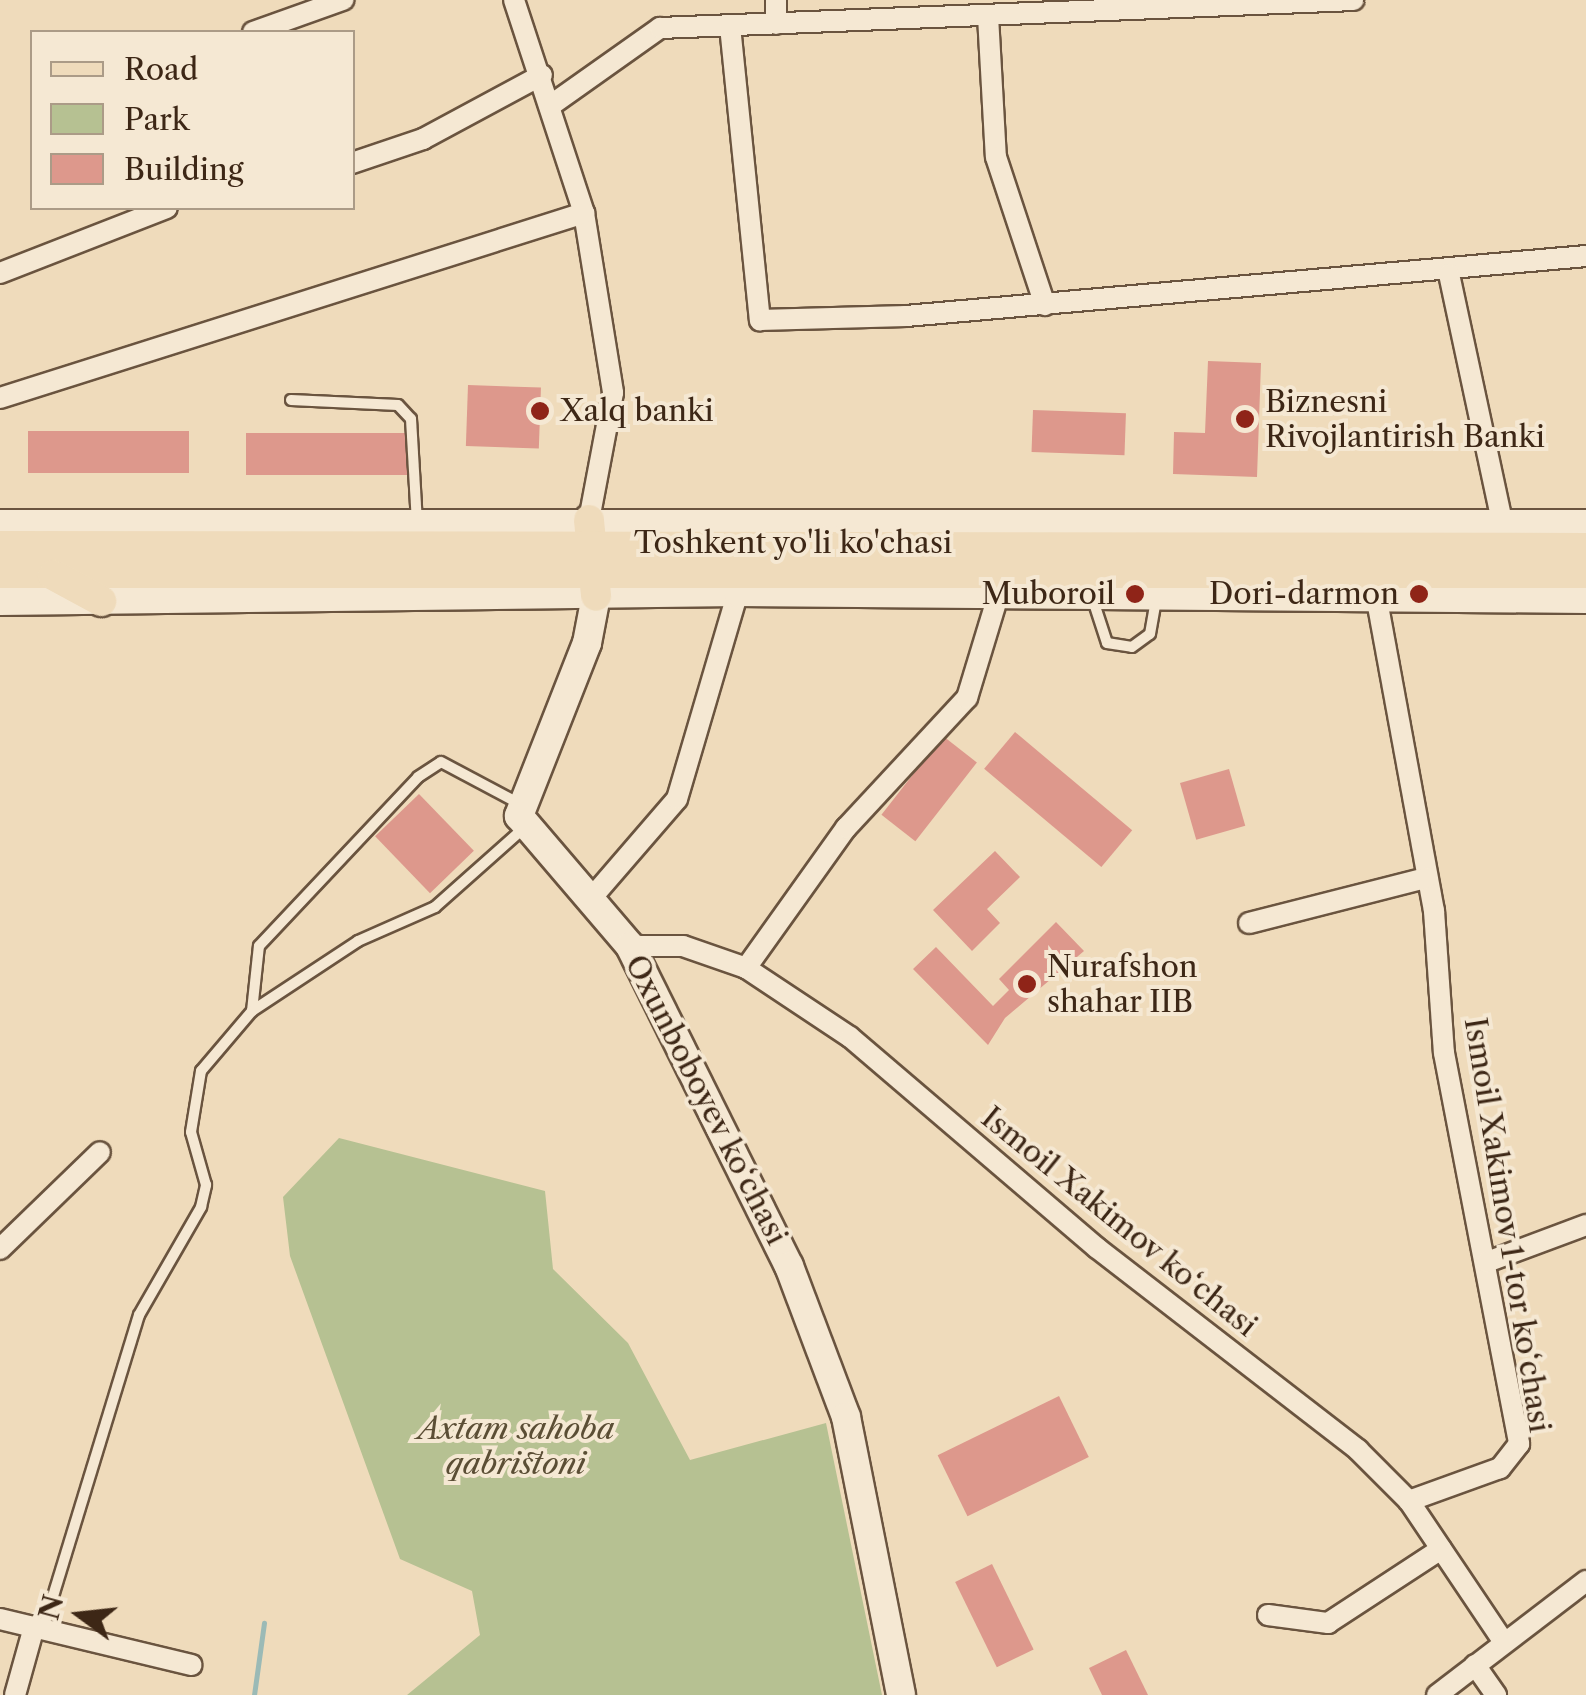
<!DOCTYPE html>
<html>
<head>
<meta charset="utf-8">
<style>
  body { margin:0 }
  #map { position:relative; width:1586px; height:1695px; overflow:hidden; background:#efdbbb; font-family:"Libre Caslon Text",serif }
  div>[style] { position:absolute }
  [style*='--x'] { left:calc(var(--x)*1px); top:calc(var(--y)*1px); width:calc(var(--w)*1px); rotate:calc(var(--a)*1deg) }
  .green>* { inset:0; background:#b6c192 }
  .stream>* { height:5px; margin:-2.5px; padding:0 2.5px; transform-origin:2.5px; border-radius:2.5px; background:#9bbab6 }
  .building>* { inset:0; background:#dd988c; transform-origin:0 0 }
  .roads { filter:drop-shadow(2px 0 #6a543f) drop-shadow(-2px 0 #6a543f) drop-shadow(0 2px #6a543f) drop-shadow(0 -2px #6a543f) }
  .lane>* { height:10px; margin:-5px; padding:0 5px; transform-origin:5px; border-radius:5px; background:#f5e8d3 }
  .street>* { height:20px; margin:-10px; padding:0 10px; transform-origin:10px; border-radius:10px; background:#f5e8d3 }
  .secondary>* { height:28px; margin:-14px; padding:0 14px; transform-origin:14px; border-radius:14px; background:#f5e8d3 }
  .primary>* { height:30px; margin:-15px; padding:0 15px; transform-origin:15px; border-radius:15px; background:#efdbbb }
  .dots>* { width:28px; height:28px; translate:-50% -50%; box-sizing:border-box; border:5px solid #f5e8d3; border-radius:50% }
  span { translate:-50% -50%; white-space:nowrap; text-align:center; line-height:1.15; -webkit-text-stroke:8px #f5e8d3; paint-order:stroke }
  .poi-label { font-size:30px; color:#3d2716 }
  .left { translate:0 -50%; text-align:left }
  .right { translate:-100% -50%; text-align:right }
  .street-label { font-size:30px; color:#3d2716 }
  .park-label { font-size:30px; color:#5b4e35; font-style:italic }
  .legend { position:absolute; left:30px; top:30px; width:325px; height:180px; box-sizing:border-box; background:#f5e8d3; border:2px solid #ab9b87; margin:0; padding:12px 18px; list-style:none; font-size:30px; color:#3d2716 }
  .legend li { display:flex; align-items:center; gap:20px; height:50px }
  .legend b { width:50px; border:2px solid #ab9b87 }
  .north { position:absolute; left:30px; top:1565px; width:100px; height:100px; -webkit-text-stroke:8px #f5e8d3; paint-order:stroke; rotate:285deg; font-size:28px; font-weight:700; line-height:40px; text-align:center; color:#3d2716 }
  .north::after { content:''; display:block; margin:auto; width:35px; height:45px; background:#3d2716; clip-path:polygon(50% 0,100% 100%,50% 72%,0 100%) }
</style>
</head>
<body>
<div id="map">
  <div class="green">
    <i style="clip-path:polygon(339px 1138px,545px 1191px,553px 1269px,628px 1343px,690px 1460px,826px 1423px,882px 1695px,407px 1695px,480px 1635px,472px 1591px,400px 1559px,290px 1256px,283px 1197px)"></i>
  </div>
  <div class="stream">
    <i style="--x:254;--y:1695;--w:73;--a:-82.1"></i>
  </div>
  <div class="building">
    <i style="clip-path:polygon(1208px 361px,1261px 363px,1257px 477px,1173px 474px,1174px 432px,1205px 433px)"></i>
    <i style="left:468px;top:385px;width:73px;height:61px;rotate:2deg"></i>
    <i style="left:1033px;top:410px;width:93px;height:42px;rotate:2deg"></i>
    <i style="left:28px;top:431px;width:161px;height:42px"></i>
    <i style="left:246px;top:433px;width:161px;height:42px"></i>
    <i style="left:1015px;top:732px;width:153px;height:48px;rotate:40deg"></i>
    <i style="left:943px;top:736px;width:43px;height:100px;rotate:38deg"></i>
    <i style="left:1229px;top:769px;width:59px;height:51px;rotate:74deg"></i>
    <i style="left:419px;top:794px;width:79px;height:61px;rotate:46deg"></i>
    <i style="clip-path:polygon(995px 851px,1020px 877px,987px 909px,1000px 923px,972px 951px,933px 910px)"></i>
    <i style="clip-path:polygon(1056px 922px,1084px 951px,1005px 1018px,988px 1045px,913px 969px,936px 947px,993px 1006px,1009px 990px,999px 979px)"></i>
    <i style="left:1059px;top:1396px;width:68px;height:135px;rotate:64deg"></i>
    <i style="left:992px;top:1564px;width:95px;height:41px;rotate:64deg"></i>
    <i style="clip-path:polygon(1126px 1650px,1148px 1695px,1102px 1695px,1089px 1668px)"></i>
  </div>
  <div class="roads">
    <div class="lane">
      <i style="--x:291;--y:400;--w:107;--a:2.7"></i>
      <i style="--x:398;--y:405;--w:19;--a:47"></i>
      <i style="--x:411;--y:419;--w:103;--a:86.7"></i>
      <i style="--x:1093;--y:600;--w:45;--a:72"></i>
      <i style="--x:1107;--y:643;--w:25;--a:9"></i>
      <i style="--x:1132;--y:647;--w:22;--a:-36"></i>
      <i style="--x:1150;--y:634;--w:39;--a:-80"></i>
      <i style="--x:252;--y:1011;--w:65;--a:-83.9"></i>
      <i style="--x:259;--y:946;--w:232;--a:-46.7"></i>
      <i style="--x:418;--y:777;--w:27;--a:-33"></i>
      <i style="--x:441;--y:762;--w:87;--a:28"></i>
      <i style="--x:43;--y:1629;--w:328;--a:-73"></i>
      <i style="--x:139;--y:1315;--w:125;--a:-60.1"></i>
      <i style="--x:201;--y:1207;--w:23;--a:-77"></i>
      <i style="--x:206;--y:1185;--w:55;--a:-105.8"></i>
      <i style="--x:191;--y:1132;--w:62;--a:-80.7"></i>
      <i style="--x:201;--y:1071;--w:79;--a:-49.6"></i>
      <i style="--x:252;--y:1011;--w:127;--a:-33.4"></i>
      <i style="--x:358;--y:941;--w:84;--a:-23.8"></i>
      <i style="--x:435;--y:907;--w:120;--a:-41.6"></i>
    </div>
    <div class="street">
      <i style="--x:514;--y:0;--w:224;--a:71.8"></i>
      <i style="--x:584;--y:213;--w:182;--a:80.8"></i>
      <i style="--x:613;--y:393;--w:129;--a:100.7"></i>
      <i style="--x:988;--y:16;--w:141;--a:86.8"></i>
      <i style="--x:996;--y:157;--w:156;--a:71.7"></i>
      <i style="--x:776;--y:24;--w:24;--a:-90"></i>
      <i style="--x:730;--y:26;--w:296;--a:84.2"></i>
      <i style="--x:760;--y:320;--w:146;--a:-1.6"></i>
      <i style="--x:906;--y:316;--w:683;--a:-5.04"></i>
      <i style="--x:253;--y:32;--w:96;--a:-19.6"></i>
      <i style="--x:554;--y:103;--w:130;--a:-35.3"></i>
      <i style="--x:660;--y:28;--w:694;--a:-2.31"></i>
      <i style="--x:352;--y:163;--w:75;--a:-18.7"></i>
      <i style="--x:423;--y:139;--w:135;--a:-28.3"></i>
      <i style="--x:0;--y:273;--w:179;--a:-21.3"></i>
      <i style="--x:1449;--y:274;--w:254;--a:77.9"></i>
      <i style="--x:0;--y:398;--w:613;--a:-17.58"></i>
      <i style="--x:1376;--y:595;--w:321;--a:79.6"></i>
      <i style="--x:1434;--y:911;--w:142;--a:86"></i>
      <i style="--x:1444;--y:1053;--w:398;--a:79.1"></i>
      <i style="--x:1519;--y:1444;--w:31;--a:128"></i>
      <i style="--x:1500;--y:1468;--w:97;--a:160.1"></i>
      <i style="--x:595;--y:894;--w:125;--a:-49.2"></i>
      <i style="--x:677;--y:799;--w:216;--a:-73.6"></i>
      <i style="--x:1249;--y:923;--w:183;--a:-14.3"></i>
      <i style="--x:630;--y:946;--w:53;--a:0"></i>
      <i style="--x:683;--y:946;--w:67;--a:19.2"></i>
      <i style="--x:746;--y:968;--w:125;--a:33.6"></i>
      <i style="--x:850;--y:1037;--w:325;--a:40.5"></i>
      <i style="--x:1097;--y:1248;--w:330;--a:37.7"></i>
      <i style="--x:1358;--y:1450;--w:72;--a:45"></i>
      <i style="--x:1409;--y:1501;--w:169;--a:56.1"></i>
      <i style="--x:746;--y:968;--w:172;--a:-54.5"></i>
      <i style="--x:846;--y:828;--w:178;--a:-47.1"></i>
      <i style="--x:967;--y:698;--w:110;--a:-73.1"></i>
      <i style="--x:0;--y:1249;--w:139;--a:-44.1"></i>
      <i style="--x:1487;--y:1262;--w:106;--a:-20.5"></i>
      <i style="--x:1268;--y:1615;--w:61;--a:7.6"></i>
      <i style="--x:1328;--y:1623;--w:135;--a:-33.2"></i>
      <i style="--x:0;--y:1619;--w:197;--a:13.5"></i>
      <i style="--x:1475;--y:1665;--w:37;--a:55"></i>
      <i style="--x:15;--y:1695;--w:71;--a:-74.4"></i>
      <i style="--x:1437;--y:1695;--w:188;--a:-37.4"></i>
    </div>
    <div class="secondary">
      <i style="--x:0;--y:524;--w:1586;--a:0"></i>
      <i style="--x:596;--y:596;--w:48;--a:100.8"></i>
      <i style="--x:587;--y:643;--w:186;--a:111.5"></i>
      <i style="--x:519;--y:816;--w:171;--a:49.5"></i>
      <i style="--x:630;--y:946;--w:357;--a:63.6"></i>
      <i style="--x:789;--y:1266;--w:161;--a:69.3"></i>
      <i style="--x:846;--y:1417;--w:283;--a:78.8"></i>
      <i style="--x:0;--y:601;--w:738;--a:-0.7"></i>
      <i style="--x:738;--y:592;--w:848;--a:0.47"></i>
    </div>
    <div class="primary">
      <i style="--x:589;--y:520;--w:76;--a:84.7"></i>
      <i style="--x:0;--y:546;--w:1586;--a:0.07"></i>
      <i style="--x:0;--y:573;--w:1586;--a:0"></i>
      <i style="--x:53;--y:575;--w:55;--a:28.4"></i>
    </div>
  </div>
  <div class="dots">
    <i style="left:540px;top:411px;background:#8f2418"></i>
    <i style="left:1245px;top:419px;background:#8f2418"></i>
    <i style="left:1135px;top:594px;background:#8f2418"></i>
    <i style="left:1419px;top:594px;background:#8f2418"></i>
    <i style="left:1027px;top:984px;background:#8f2418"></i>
  </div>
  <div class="poi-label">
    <span class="left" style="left:1265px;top:419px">Biznesni<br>Rivojlantirish Banki</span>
    <span class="left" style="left:560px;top:411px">Xalq banki</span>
    <span class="right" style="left:1115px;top:594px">Muboroil</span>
    <span class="right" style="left:1399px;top:594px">Dori-darmon</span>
    <span class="left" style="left:1047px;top:984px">Nurafshon<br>shahar IIB</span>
  </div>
  <div class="street-label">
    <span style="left:793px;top:543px">Toshkent yo'li ko'chasi</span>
    <span style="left:706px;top:1100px;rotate:63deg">Oxunboboyev ko‘chasi</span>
    <span style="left:1119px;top:1222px;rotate:39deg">Ismoil Xakimov ko‘chasi</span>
    <span style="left:1507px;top:1225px;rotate:81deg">Ismoil Xakimov 1-tor ko‘chasi</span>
  </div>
  <div class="park-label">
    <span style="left:516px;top:1446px">Axtam sahoba<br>qabristoni</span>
  </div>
  <ul class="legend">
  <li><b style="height:12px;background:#efdbbb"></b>Road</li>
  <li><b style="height:28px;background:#b6c192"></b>Park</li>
  <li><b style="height:28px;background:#dd988c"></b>Building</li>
  </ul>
  <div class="north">N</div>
</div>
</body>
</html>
